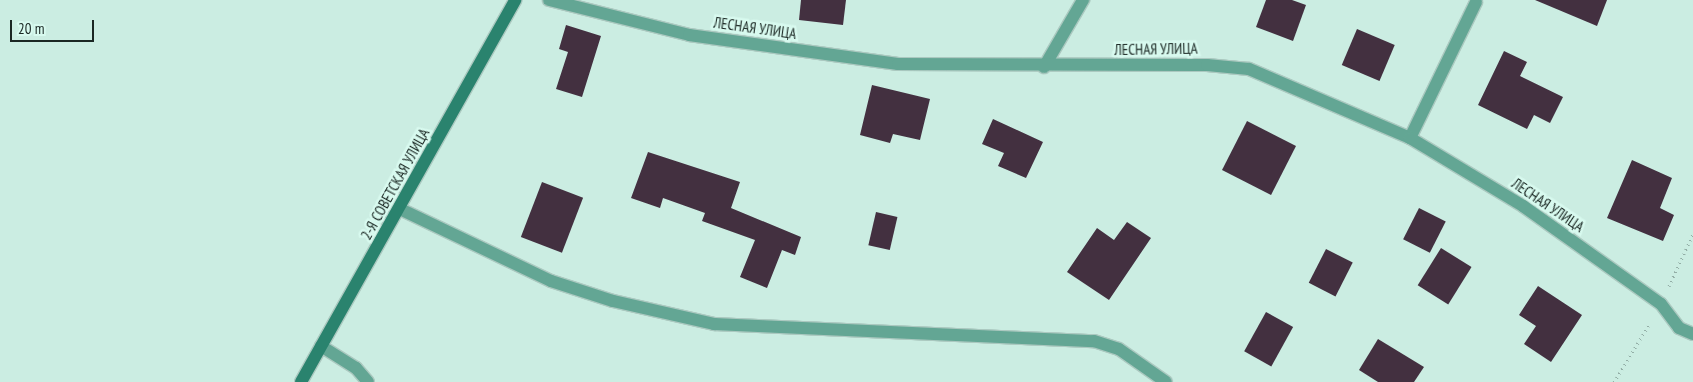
<!DOCTYPE html>
<html>
<head>
<meta charset="utf-8">
<style>
  body { margin:0 }
  #map { position:relative; width:1693px; height:382px; overflow:hidden; background:#cbede2; font-family:"PT Sans Narrow",sans-serif }
  div>[style] { position:absolute }
  [style*='--x'] { left:calc(var(--x)*1px); top:calc(var(--y)*1px); width:calc(var(--w)*1px); rotate:calc(var(--a)*1deg) }
  .building>* { inset:0; background:#433040; transform-origin:0 0 }
  .path>* { height:3px; margin-top:-1.5px; transform-origin:0; background:repeating-linear-gradient(90deg,#93aea6 0 1px,transparent 0 5px) }
  .roads { filter:drop-shadow(1px 0 #abc9c0) drop-shadow(-1px 0 #abc9c0) drop-shadow(0 1px #abc9c0) drop-shadow(0 -1px #abc9c0) }
  .lane>* { height:12px; margin:-6px; padding:0 6px; transform-origin:6px; border-radius:6px; background:#63a694 }
  .street>* { height:12px; margin:-6px; padding:0 6px; transform-origin:6px; border-radius:6px; background:#63a694 }
  .secondary>* { height:12px; margin:-6px; padding:0 6px; transform-origin:6px; border-radius:6px; background:#2a836e }
  span { translate:-50% -50%; white-space:nowrap; text-align:center; line-height:1.15; -webkit-text-stroke:5px #d8faef; paint-order:stroke }
  .street-label { font-size:15px; color:#1a2723 }
  .scale { position:absolute; left:10px; top:20px; width:84px; height:22px; box-sizing:border-box; border:2px solid #1a2723; border-top:0; padding-left:6px; font-size:15px; line-height:18px; white-space:nowrap; color:#1a2723; -webkit-text-stroke:4px #d8faef; paint-order:stroke }
</style>
</head>
<body>
<div id="map">
  <div class="building">
    <i style="clip-path:polygon(801px 0,846px 0,843px 25px,799px 20px)"></i>
    <i style="clip-path:polygon(1266px 0,1292px 0,1306px 5px,1293px 41px,1256px 27px)"></i>
    <i style="clip-path:polygon(1535px 0,1607px 0,1597px 26px)"></i>
    <i style="clip-path:polygon(566px 25px,601px 36px,582px 97px,556px 89px,568px 52px,559px 49px)"></i>
    <i style="left:1357px;top:29px;width:41px;height:39px;rotate:23deg"></i>
    <i style="clip-path:polygon(1504px 51px,1527px 62px,1520px 76px,1563px 97px,1550px 123px,1534px 115px,1527px 129px,1478px 105px)"></i>
    <i style="clip-path:polygon(872px 85px,930px 99px,920px 140px,893px 134px,890px 143px,860px 135px)"></i>
    <i style="clip-path:polygon(993px 119px,1043px 142px,1026px 178px,998px 166px,1004px 153px,982px 144px)"></i>
    <i style="left:1247px;top:121px;width:55px;height:55px;rotate:27deg"></i>
    <i style="clip-path:polygon(648px 152px,740px 182px,731px 208px,801px 237px,795px 255px,782px 250px,767px 288px,740px 277px,755px 240px,702px 221px,705px 213px,663px 198px,660px 208px,631px 198px)"></i>
    <i style="clip-path:polygon(1632px 160px,1672px 178px,1660px 208px,1674px 215px,1663px 241px,1607px 218px)"></i>
    <i style="left:542px;top:182px;width:44px;height:59px;rotate:21deg"></i>
    <i style="left:1419px;top:208px;width:30px;height:35px;rotate:27deg"></i>
    <i style="left:876px;top:212px;width:22px;height:34px;rotate:13deg"></i>
    <i style="clip-path:polygon(1127px 222px,1151px 238px,1109px 300px,1067px 272px,1097px 228px,1114px 240px)"></i>
    <i style="left:1441px;top:248px;width:36px;height:44px;rotate:32deg"></i>
    <i style="left:1326px;top:249px;width:30px;height:38px;rotate:27deg"></i>
    <i style="clip-path:polygon(1538px 286px,1582px 315px,1551px 362px,1524px 344px,1536px 326px,1519px 315px)"></i>
    <i style="left:1266px;top:312px;width:31px;height:45px;rotate:29deg"></i>
    <i style="clip-path:polygon(1378px 339px,1424px 367px,1414px 382px,1378px 382px,1359px 370px)"></i>
  </div>
  <div class="path">
    <i style="--x:1669;--y:286;--w:57;--a:-65.2"></i>
    <i style="--x:1614;--y:382;--w:69;--a:-58.6"></i>
  </div>
  <div class="roads">
    <div class="lane">
      <i style="--x:1044;--y:67;--w:78;--a:-59.8"></i>
      <i style="--x:1410;--y:138;--w:151;--a:-64.1"></i>
    </div>
    <div class="street">
      <i style="--x:549;--y:0;--w:144;--a:14"></i>
      <i style="--x:689;--y:35;--w:211;--a:7.9"></i>
      <i style="--x:898;--y:64;--w:309;--a:0.2"></i>
      <i style="--x:1207;--y:65;--w:42;--a:5.4"></i>
      <i style="--x:1249;--y:69;--w:175;--a:23.2"></i>
      <i style="--x:1410;--y:138;--w:132;--a:31"></i>
      <i style="--x:1523;--y:206;--w:169;--a:35.4"></i>
      <i style="--x:1661;--y:304;--w:30;--a:53"></i>
      <i style="--x:1679;--y:328;--w:15;--a:23"></i>
      <i style="--x:400;--y:209;--w:167;--a:25.5"></i>
      <i style="--x:551;--y:281;--w:65;--a:17.9"></i>
      <i style="--x:613;--y:301;--w:104;--a:12.8"></i>
      <i style="--x:714;--y:324;--w:380;--a:2.6"></i>
      <i style="--x:1094;--y:341;--w:26;--a:18"></i>
      <i style="--x:1119;--y:349;--w:57;--a:35.1"></i>
      <i style="--x:321;--y:346;--w:41;--a:32.2"></i>
      <i style="--x:356;--y:368;--w:18;--a:49"></i>
    </div>
    <div class="secondary">
      <i style="--x:301;--y:382;--w:438;--a:-60.7"></i>
    </div>
  </div>
  <div class="street-label">
    <span style="left:755px;top:28px;rotate:8deg">ЛЕСНАЯ УЛИЦА</span>
    <span style="left:1156px;top:49px;rotate:-1deg">ЛЕСНАЯ УЛИЦА</span>
    <span style="left:395px;top:184px;rotate:-61deg">2-Я СОВЕТСКАЯ УЛИЦА</span>
    <span style="left:1548px;top:205px;rotate:34deg">ЛЕСНАЯ УЛИЦА</span>
  </div>
  <div class="scale">20 m</div>
</div>
</body>
</html>
